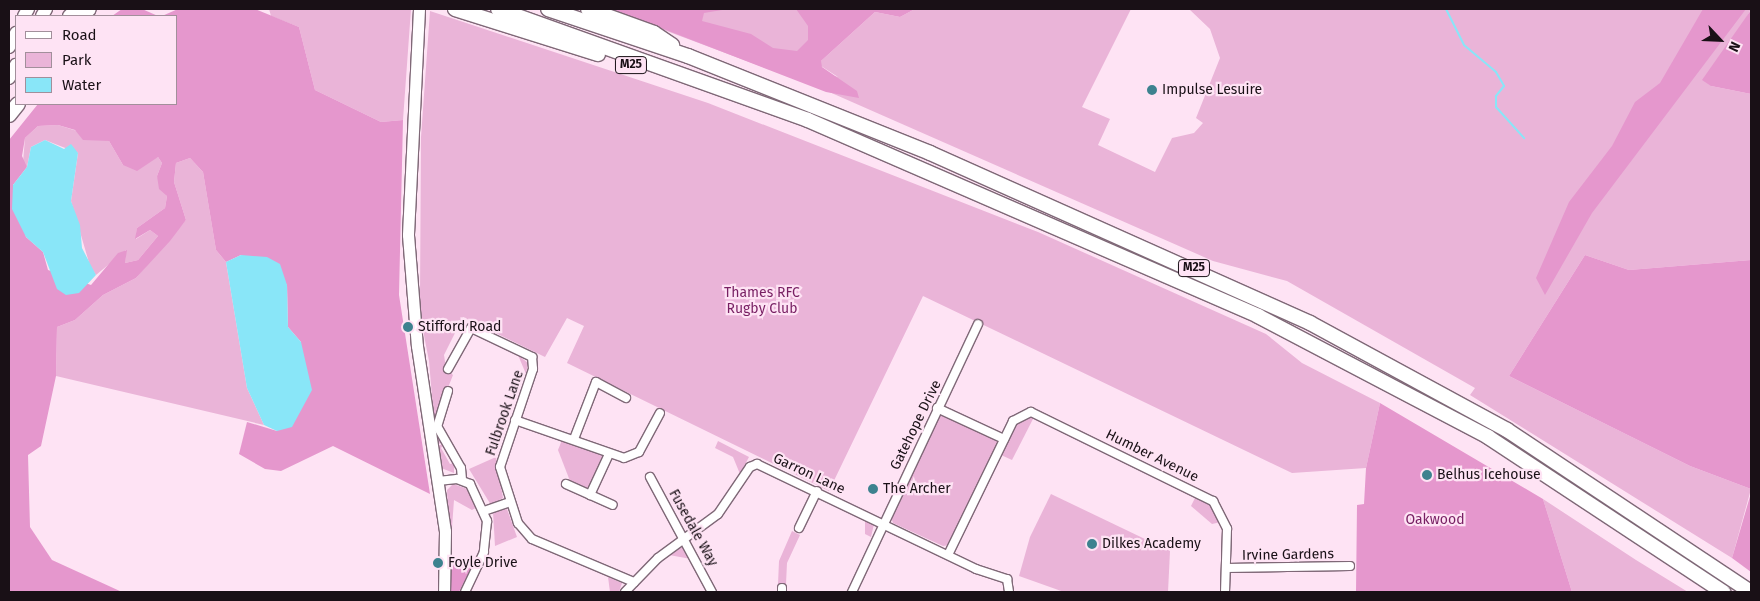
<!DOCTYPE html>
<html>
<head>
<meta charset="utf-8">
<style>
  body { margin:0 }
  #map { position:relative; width:1760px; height:601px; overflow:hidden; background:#fee3f4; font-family:"Fira Sans",sans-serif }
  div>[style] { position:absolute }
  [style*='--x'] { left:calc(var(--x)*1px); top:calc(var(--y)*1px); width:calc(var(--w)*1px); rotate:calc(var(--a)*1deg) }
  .green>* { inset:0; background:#eab4d8 }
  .forest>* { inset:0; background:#e597cd }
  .water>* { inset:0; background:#89e6f8 }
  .stream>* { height:2px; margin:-1px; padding:0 1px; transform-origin:1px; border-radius:1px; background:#89e6f8 }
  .roads { filter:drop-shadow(1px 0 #7f6877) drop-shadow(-1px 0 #7f6877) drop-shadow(0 1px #7f6877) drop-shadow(0 -1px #7f6877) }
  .minor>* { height:8px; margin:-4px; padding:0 4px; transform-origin:4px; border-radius:4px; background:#fff }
  .secondary>* { height:11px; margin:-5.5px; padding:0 5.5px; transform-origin:5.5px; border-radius:5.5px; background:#fff }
  .trunk>* { height:12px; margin:-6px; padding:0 6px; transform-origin:6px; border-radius:6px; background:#fff }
  .motorway>* { height:14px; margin:-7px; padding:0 7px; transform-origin:7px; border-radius:7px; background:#fff }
  .dots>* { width:14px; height:14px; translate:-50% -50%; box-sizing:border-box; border:2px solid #fee3f4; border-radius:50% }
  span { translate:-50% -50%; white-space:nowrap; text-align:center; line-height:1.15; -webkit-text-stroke:4.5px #fee3f4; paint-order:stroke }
  .shield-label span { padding:1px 4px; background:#fee3f4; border:1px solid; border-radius:4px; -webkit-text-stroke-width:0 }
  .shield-label { font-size:12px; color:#191016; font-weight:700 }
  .poi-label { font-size:14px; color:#191016 }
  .left { translate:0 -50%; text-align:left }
  .park-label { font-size:14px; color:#781f63 }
  .street-label { font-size:14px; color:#191016 }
  .frame { position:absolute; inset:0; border:10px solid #191016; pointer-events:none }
  .legend { position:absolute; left:15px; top:15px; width:162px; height:90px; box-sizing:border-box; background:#fee3f4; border:1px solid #a28f9b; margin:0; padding:6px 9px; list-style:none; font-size:15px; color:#191016 }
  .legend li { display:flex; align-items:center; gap:10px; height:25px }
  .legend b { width:25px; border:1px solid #a28f9b }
  .north { position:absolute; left:1695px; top:15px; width:50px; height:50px; -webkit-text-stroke:4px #fee3f4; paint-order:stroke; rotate:115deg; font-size:14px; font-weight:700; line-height:20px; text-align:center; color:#191016 }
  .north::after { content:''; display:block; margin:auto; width:18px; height:22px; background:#191016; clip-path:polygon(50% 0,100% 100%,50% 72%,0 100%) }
</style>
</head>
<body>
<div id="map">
  <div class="green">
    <i style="clip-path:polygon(269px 9px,411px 9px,403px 120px,381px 122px,315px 90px,299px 27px,271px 16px)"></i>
    <i style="clip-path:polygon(608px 9px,848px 9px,809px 69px,838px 77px,821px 66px,821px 61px,875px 12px,900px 17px,915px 9px,1131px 9px,1082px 107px,1110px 119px,1098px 145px,1155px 172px,1172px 138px,1194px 133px,1203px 123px,1196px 118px,1220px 58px,1210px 29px,1189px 9px,1751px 9px,1711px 86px,1751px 94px,1751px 260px,1629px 270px,1585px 255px,1509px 376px,1690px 466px,1751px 489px,1732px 558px,1470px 395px,1475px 388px,1287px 281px,1213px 261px,827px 91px)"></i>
    <i style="clip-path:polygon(430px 11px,708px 103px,1038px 232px,1266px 334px,1302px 363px,1380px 403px,1366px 468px,1292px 473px,923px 296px,829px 491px,567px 363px,584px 326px,567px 318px,545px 357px,463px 317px,444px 355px,446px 368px,453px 375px,436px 418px,443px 443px,436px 444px,429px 361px,416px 294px,420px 296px,421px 137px)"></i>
    <i style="clip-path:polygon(58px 125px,109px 141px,123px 165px,158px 157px,162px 163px,157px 176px,167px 196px,165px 208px,137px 228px,136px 239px,150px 230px,158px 236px,138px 260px,125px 263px,126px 250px,96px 275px,90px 266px,71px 201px,78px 153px,45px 140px,31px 147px,27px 167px,23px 162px,25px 138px,38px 126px)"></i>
    <i style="clip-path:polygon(190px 158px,203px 172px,216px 250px,226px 262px,247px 388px,264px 425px,56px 376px,57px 327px,75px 320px,103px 295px,136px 278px,186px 220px,174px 182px,176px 163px)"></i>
    <i style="clip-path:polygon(518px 355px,528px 363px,526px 374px)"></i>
    <i style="clip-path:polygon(945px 414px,999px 442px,950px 545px,943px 546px,893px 523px,891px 517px,939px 416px)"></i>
    <i style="clip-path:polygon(1030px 417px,1034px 417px,1012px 460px,1001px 455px,1017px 423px)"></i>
    <i style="clip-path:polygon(562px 440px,603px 456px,588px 488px,570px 481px,558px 450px)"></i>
    <i style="clip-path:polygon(718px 441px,749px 457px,740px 474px,733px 457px,715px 448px)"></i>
    <i style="clip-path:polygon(444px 444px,441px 448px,450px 464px,454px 463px,454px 473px,441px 468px,436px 446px)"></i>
    <i style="clip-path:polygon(496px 457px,503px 498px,491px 505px,469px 469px)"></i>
    <i style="clip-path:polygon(453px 484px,468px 489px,479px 506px,472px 510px,454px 500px,450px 555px,447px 490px)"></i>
    <i style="clip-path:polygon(1051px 494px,1170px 551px,1168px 592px,1064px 592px,1019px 576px,1030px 537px)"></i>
    <i style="clip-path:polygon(1196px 496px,1211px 506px,1221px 522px,1212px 524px,1191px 506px)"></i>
    <i style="clip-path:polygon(1543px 499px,1636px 560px,1688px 592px,1572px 592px)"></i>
    <i style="clip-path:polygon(507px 509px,517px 537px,495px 546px,493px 512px)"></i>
    <i style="clip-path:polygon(865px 519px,874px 524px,871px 537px,865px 534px)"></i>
    <i style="clip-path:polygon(792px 531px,800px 535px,787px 563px,786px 584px,778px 584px,779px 561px)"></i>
    <i style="clip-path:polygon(681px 547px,685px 548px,691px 559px,669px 555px)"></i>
    <i style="clip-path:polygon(608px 577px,622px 583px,619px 592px,610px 592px)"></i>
  </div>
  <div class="forest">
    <i style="clip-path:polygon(122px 9px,142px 9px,158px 16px,112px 16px)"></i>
    <i style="clip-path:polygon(evenodd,178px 9px,255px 9px,299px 27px,315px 90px,381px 122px,403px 120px,399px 295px,430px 494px,333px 446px,281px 471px,265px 469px,239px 454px,247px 422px,277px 431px,301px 342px,288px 327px,287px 285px,241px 255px,226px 262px,216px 250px,203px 172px,190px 158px,176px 163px,174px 182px,186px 220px,170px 241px,136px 278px,103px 295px,75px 320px,57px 327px,56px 376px,41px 446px,28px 455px,30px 527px,52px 560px,122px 592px,9px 592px,9px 140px,38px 104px,176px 104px,176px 16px,162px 16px,178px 9px,58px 125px,75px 130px,83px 140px,109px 141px,123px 165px,137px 171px,158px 157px,162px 163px,157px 176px,159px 189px,167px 196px,165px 208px,137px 228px,135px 239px,150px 230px,158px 236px,138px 260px,125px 263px,127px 250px,118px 253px,91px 285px,48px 270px,43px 252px,26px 237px,13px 185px,27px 167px,22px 156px,25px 138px,38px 126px,58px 125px)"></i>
    <i style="clip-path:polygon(612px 9px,728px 9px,704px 13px,702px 21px,751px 34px,773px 48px,797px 51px,808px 40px,808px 26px,796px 9px,915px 9px,900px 17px,875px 12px,821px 61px,822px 67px,857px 91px,859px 98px,826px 92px)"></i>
    <i style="clip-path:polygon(1703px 9px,1746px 9px,1592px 213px,1545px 295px,1536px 278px,1569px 202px,1612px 146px,1635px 102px,1660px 83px)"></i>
    <i style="clip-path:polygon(1751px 10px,1751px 94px,1711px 86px,1702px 80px)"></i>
    <i style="clip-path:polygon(1585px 255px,1629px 270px,1751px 260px,1751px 489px,1690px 466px,1509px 376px)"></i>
    <i style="clip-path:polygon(1380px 403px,1543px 499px,1572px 592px,1356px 592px,1357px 505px,1364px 504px,1366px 468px)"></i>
    <i style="clip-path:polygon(1751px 493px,1751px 572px,1732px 558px)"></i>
    <i style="clip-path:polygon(450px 555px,471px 568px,459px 592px,448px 592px)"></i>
  </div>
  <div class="water">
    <i style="clip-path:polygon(45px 140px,64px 149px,71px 144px,78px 153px,71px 201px,80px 225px,82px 248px,96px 275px,79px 293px,66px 295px,57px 289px,43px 252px,26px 237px,12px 209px,13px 185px,27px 167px,31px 147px)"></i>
    <i style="clip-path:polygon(241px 255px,267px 257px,280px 264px,287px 285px,288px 327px,301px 342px,312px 390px,292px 427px,277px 431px,264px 425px,247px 388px,226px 262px)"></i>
  </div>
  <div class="stream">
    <i style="--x:1446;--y:9;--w:40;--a:63.4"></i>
    <i style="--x:1464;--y:45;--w:42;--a:40.2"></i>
    <i style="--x:1496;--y:72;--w:16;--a:60"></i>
    <i style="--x:1504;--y:86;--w:13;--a:129"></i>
    <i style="--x:1496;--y:96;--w:11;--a:90"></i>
    <i style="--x:1496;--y:107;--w:42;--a:47.9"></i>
  </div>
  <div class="roads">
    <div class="minor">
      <i style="--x:448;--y:369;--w:47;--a:-60.7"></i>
      <i style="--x:471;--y:328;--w:68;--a:25.4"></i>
      <i style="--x:532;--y:357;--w:12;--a:85"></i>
      <i style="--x:533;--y:369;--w:103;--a:108.6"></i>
      <i style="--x:500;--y:467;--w:59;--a:72.2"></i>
      <i style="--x:518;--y:523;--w:21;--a:49"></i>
      <i style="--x:532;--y:539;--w:111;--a:22.9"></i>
      <i style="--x:448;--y:391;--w:37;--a:107"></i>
      <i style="--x:437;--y:426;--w:48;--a:60.3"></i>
      <i style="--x:461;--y:468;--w:12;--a:85"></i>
      <i style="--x:937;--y:408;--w:74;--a:24.8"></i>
      <i style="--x:515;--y:420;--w:115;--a:19.2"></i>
      <i style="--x:624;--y:458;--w:16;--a:-22"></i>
      <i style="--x:639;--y:452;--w:44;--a:-61.7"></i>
      <i style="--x:574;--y:439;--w:61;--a:-68.9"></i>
      <i style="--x:596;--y:382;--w:34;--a:28"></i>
      <i style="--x:650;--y:477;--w:131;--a:61.7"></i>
      <i style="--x:438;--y:481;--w:19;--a:-6"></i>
      <i style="--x:457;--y:479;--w:14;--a:21"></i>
      <i style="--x:470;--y:484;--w:41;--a:65.3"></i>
      <i style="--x:487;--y:521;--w:31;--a:96"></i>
      <i style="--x:484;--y:552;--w:44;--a:115.4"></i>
      <i style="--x:566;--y:484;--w:51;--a:24.1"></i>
      <i style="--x:590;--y:495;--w:45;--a:-65.1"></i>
      <i style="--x:484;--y:511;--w:28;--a:-19"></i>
      <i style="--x:799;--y:528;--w:41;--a:-64.1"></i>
      <i style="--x:948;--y:555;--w:149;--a:-64.1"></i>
      <i style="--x:1013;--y:421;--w:20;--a:-27"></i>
      <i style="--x:1031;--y:412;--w:203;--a:26.1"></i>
      <i style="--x:1213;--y:501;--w:31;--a:63"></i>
      <i style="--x:1227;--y:529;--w:63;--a:91.8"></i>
      <i style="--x:1226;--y:568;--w:124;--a:-0.9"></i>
      <i style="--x:625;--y:592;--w:47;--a:-45.9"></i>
      <i style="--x:658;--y:558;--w:74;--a:-36.3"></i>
      <i style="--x:718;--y:514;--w:57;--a:-55.8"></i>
      <i style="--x:750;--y:467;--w:8;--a:-23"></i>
      <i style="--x:757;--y:464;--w:243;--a:25.6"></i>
      <i style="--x:976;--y:569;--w:33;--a:18"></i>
      <i style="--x:1007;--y:579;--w:13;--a:81"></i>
      <i style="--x:782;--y:592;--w:4;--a:-90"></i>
      <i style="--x:852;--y:592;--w:296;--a:-64.8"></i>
    </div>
    <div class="secondary">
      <i style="--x:419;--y:9;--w:226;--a:92.8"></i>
      <i style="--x:408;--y:235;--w:111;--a:85.4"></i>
      <i style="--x:417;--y:346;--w:187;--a:81.4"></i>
      <i style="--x:445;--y:531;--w:61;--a:90.9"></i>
    </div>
    <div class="trunk">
      <i style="--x:24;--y:16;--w:8;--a:-60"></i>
      <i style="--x:42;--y:16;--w:8;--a:-60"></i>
      <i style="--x:69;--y:16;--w:10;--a:-45"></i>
      <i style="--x:9;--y:47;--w:16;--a:-63"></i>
      <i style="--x:9;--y:78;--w:15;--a:-62"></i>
    </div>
    <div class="motorway">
      <i style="--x:455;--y:9;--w:150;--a:17.5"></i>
      <i style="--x:498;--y:9;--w:329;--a:19.7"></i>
      <i style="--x:808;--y:120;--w:491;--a:23.5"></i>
      <i style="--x:1258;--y:316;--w:260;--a:27.7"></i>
      <i style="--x:1488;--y:437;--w:282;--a:33.4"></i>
      <i style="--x:548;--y:9;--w:148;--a:18.6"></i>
      <i style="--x:688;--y:56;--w:261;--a:21.8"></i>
      <i style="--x:930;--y:153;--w:416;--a:24.1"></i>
      <i style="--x:1310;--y:323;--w:224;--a:28.5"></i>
      <i style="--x:1507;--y:430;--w:293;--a:33.6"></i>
      <i style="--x:588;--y:9;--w:70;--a:20"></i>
      <i style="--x:654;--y:33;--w:22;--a:34"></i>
      <i style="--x:80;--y:16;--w:11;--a:-38"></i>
      <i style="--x:9;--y:115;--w:14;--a:-51"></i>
    </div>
  </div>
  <div class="dots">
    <i style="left:1152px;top:90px;background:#3d828f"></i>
    <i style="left:408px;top:327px;background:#3d828f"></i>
    <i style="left:1427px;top:475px;background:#3d828f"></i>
    <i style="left:873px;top:489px;background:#3d828f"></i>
    <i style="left:1092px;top:544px;background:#3d828f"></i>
    <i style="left:438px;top:563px;background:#3d828f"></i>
  </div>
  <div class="shield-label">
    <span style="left:631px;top:65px">M25</span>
    <span style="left:1194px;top:268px">M25</span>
  </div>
  <div class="poi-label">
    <span class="left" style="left:1162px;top:90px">Impulse Lesuire</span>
    <span class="left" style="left:418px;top:327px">Stifford Road</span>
    <span class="left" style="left:1437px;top:475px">Belhus Icehouse</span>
    <span class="left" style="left:883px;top:489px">The Archer</span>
    <span class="left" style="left:1102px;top:544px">Dilkes Academy</span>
    <span class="left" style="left:448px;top:563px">Foyle Drive</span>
  </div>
  <div class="park-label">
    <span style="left:762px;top:301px">Thames RFC<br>Rugby Club</span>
    <span style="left:1435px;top:520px">Oakwood</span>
  </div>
  <div class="street-label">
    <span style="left:505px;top:413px;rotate:-71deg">Fulbrook Lane</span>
    <span style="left:916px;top:425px;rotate:-64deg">Gatehope Drive</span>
    <span style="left:1152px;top:456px;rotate:26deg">Humber Avenue</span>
    <span style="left:809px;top:474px;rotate:25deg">Garron Lane</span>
    <span style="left:693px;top:528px;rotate:61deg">Fusedale Way</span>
    <span style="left:1288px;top:555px;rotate:-1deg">Irvine Gardens</span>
  </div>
  <div class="frame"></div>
  <ul class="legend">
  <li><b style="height:6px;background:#fff"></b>Road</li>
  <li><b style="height:14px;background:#eab4d8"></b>Park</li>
  <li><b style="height:14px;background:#89e6f8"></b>Water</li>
  </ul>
  <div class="north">N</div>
</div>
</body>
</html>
